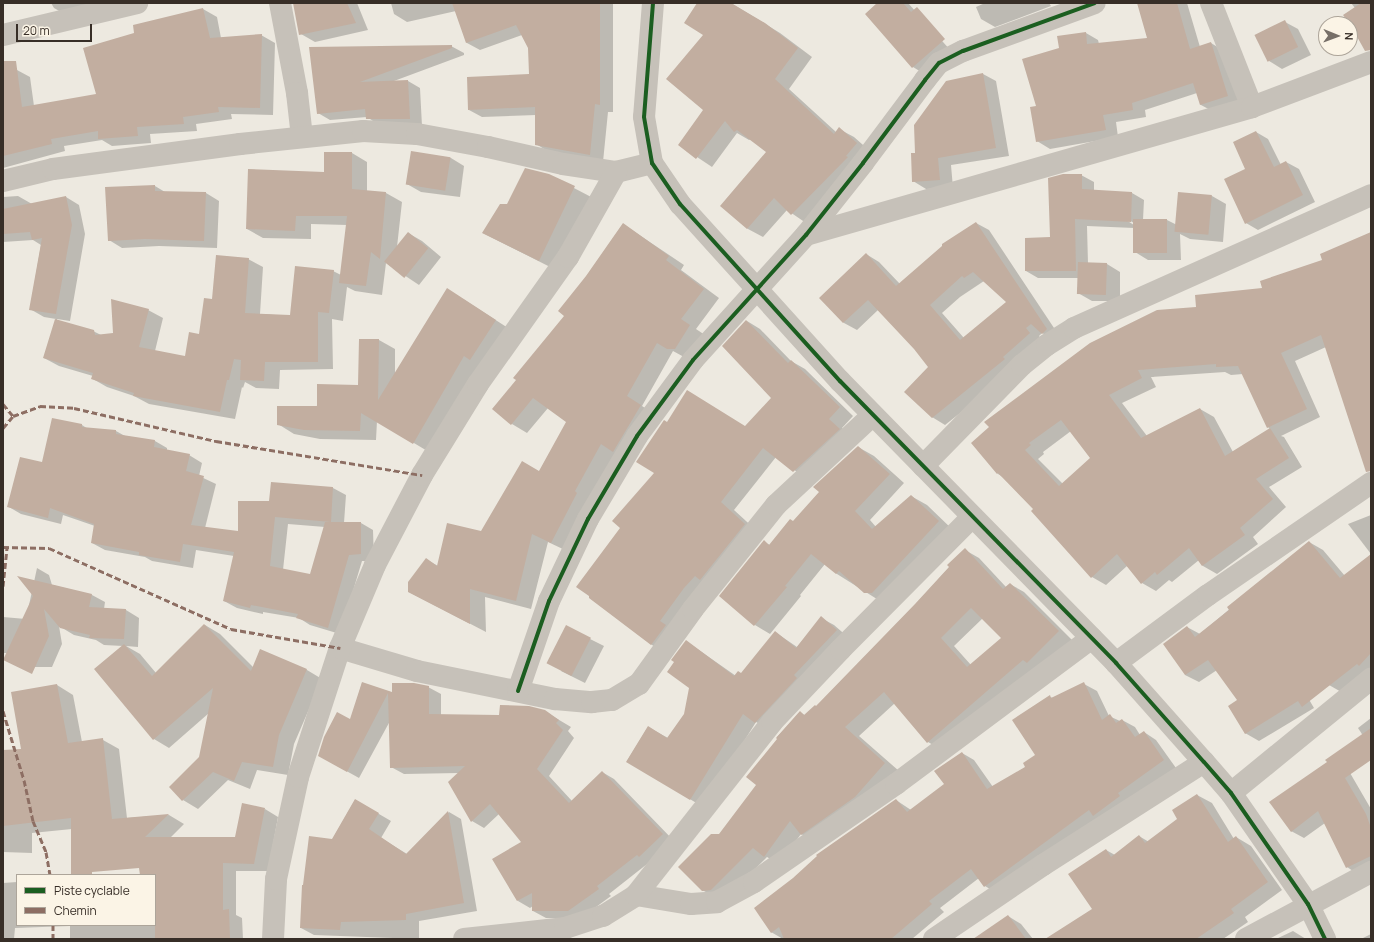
<!DOCTYPE html>
<html>
<head>
<meta charset="utf-8">
<style>
  body { margin:0 }
  #map { position:relative; width:1374px; height:942px; overflow:hidden; background:#ede9e0; font-family:Manrope,sans-serif }
  div>[style] { position:absolute }
  [style*='--x'] { left:calc(var(--x)*1px); top:calc(var(--y)*1px); width:calc(var(--w)*1px); rotate:calc(var(--a)*1deg) }
  .shadow>* { inset:0; background:#0003 }
  .building>* { inset:0; background:#c2aea0; transform-origin:0 0 }
  .street>* { height:22px; margin:-11px; padding:0 11px; transform-origin:11px; border-radius:11px; background:#c6c1b9 }
  .quiet>* { height:3px; margin-top:-1.5px; transform-origin:0; background:repeating-linear-gradient(90deg,#8d6e63 0 6px,transparent 0 9px) }
  .cycleway>* { height:4px; margin:-2px; padding:0 2px; transform-origin:2px; border-radius:2px; background:#1b5e20 }
  span { translate:-50% -50%; white-space:nowrap; text-align:center; line-height:1.15; -webkit-text-stroke:3px #fbf4e6; paint-order:stroke }
  .frame { position:absolute; inset:0; border:4px solid #372e27; pointer-events:none }
  .legend { position:absolute; left:16px; top:874px; width:140px; height:52px; box-sizing:border-box; background:#fbf4e6; border:1px solid #ada59a; margin:0; padding:5px 7px; list-style:none; font-size:12px; color:#372e27 }
  .legend li { display:flex; align-items:center; gap:8px; height:20px }
  .legend b { width:20px; border:1px solid #ada59a }
  .north { position:absolute; left:1318px; top:16px; width:40px; height:40px; box-sizing:border-box; background:#fbf4e6; border:1px solid #ada59a; border-radius:50%; rotate:91deg; font-size:11px; font-weight:700; line-height:16px; text-align:center; color:#372e27 }
  .north::after { content:''; display:block; margin:auto; width:14px; height:18px; background:#776f68; clip-path:polygon(50% 0,100% 100%,50% 72%,0 100%) }
  .scale { position:absolute; left:16px; top:24px; width:76px; height:18px; box-sizing:border-box; border:2px solid #372e27; border-top:0; padding-left:5px; font-size:12px; line-height:14px; white-space:nowrap; color:#372e27; -webkit-text-stroke:3px #fbf4e6; paint-order:stroke }
</style>
</head>
<body>
<div id="map">
  <div class="shadow">
    <i style="clip-path:polygon(51px 3px,94px 3px,68px 16px,54px 8px)"></i>
    <i style="clip-path:polygon(294px 3px,357px 3px,368px 30px,315px 42px,301px 34px)"></i>
    <i style="clip-path:polygon(391px 3px,613px 3px,613px 112px,608px 112px,603px 162px,549px 152px,536px 144px,536px 115px,482px 117px,469px 110px,530px 75px,529px 48px,522px 35px,480px 50px,467px 43px,456px 11px,407px 22px,394px 14px)"></i>
    <i style="clip-path:polygon(698px 3px,731px 3px,780px 33px,812px 57px,789px 89px,836px 132px,839px 129px,854px 137px,871px 152px,806px 223px,787px 210px,763px 237px,748px 229px,722px 206px,767px 152px,751px 139px,749px 140px,737px 133px,712px 167px,679px 145px,705px 110px,704px 35px)"></i>
    <i style="clip-path:polygon(878px 3px,908px 3px,952px 52px,926px 75px,913px 67px,866px 14px)"></i>
    <i style="clip-path:polygon(985px 3px,1049px 3px,1051px 6px,995px 27px,981px 19px,976px 7px)"></i>
    <i style="clip-path:polygon(1139px 3px,1187px 3px,1200px 47px,1211px 43px,1224px 51px,1241px 103px,1214px 112px,1201px 105px,1197px 93px,1145px 110px,1146px 117px,1116px 122px,1118px 137px,1050px 149px,1037px 141px,1037px 107px,1060px 48px,1086px 33px,1098px 40px,1099px 44px,1148px 39px)"></i>
    <i style="clip-path:polygon(1351px 3px,1371px 3px,1371px 49px,1362px 44px,1344px 15px,1355px 8px)"></i>
    <i style="clip-path:polygon(203px 9px,217px 17px,221px 38px,261px 35px,275px 43px,273px 115px,231px 114px,232px 119px,196px 124px,197px 131px,150px 134px,151px 143px,112px 146px,102px 140px,64px 146px,65px 151px,3px 168px,3px 72px,17px 70px,30px 77px,34px 106px,97px 95px,136px 33px)"></i>
    <i style="clip-path:polygon(1285px 22px,1298px 29px,1311px 55px,1282px 69px,1269px 61px)"></i>
    <i style="clip-path:polygon(451px 46px,464px 53px,464px 55px,394px 81px,408px 81px,420px 88px,422px 126px,379px 125px,367px 117px,330px 120px,318px 113px,315px 86px)"></i>
    <i style="clip-path:polygon(983px 74px,996px 81px,1009px 156px,951px 165px,953px 188px,926px 189px,913px 181px,916px 153px)"></i>
    <i style="clip-path:polygon(1256px 132px,1268px 139px,1281px 165px,1286px 162px,1299px 169px,1315px 202px,1258px 230px,1246px 223px,1247px 169px)"></i>
    <i style="clip-path:polygon(412px 152px,451px 158px,464px 166px,460px 197px,421px 192px,407px 184px)"></i>
    <i style="clip-path:polygon(352px 153px,367px 162px,367px 191px,386px 193px,402px 202px,397px 247px,408px 233px,422px 241px,441px 257px,419px 285px,386px 263px,382px 295px,355px 291px,347px 287px,343px 321px,332px 319px,333px 369px,280px 370px,279px 389px,256px 388px,245px 382px,243px 388px,242px 387px,235px 419px,149px 404px,134px 396px,107px 387px,93px 379px,93px 376px,59px 366px,44px 358px,56px 319px,44px 317px,30px 309px,41px 245px,33px 240px,3px 242px,3px 197px,18px 196px,32px 204px,66px 197px,79px 205px,85px 234px,70px 321px,57px 319px,57px 321px,93px 331px,101px 335px,114px 334px,148px 310px,163px 318px,155px 351px,186px 358px,200px 335px,213px 300px,248px 259px,263px 267px,260px 314px,291px 316px,333px 271px,341px 275px,347px 225px,311px 224px,311px 239px,263px 238px,247px 229px)"></i>
    <i style="clip-path:polygon(549px 175px,595px 199px,560px 272px,483px 233px,508px 205px)"></i>
    <i style="clip-path:polygon(evenodd,1081px 175px,1094px 182px,1094px 191px,1132px 193px,1144px 200px,1143px 220px,1167px 220px,1177px 225px,1179px 193px,1212px 196px,1226px 204px,1223px 242px,1190px 239px,1180px 234px,1181px 260px,1148px 260px,1135px 252px,1134px 228px,1087px 226px,1088px 263px,1107px 264px,1120px 272px,1120px 301px,1092px 301px,1078px 293px,1079px 278px,1038px 278px,1026px 271px,1051px 238px,1081px 175px,1127px 219px,1134px 223px,1134px 225px,1126px 220px,1127px 219px)"></i>
    <i style="clip-path:polygon(155px 186px,165px 192px,206px 193px,219px 201px,217px 248px,159px 246px,122px 248px,109px 240px)"></i>
    <i style="clip-path:polygon(evenodd,976px 223px,989px 230px,1060px 337px,1055px 340px,1042px 333px,1039px 336px,1042px 341px,1018px 367px,945px 425px,932px 417px,929px 367px,915px 348px,878px 310px,857px 330px,844px 323px,821px 298px,866px 254px,879px 262px,900px 284px,976px 223px,984px 281px,1008px 302px,964px 338px,942px 313px,960px 297px,984px 281px)"></i>
    <i style="clip-path:polygon(623px 224px,684px 265px,681px 270px,719px 298px,696px 329px,705px 335px,684px 357px,673px 351px,642px 406px,656px 415px,567px 551px,548px 542px,531px 609px,485px 597px,486px 632px,409px 592px,426px 559px,438px 566px,481px 532px,539px 472px,567px 422px,548px 408px,527px 433px,512px 424px,517px 380px,566px 316px,586px 277px)"></i>
    <i style="clip-path:polygon(evenodd,1371px 233px,1371px 467px,1326px 347px,1295px 361px,1320px 417px,1281px 436px,1284px 437px,1302px 467px,1269px 487px,1286px 507px,1253px 537px,1258px 544px,1217px 574px,1203px 566px,1199px 560px,1172px 582px,1169px 580px,1156px 591px,1142px 583px,1127px 566px,1106px 585px,1092px 577px,1033px 511px,1034px 509px,1003px 477px,998px 474px,972px 443px,1197px 308px,1264px 289px,1324px 261px,1371px 233px,1225px 372px,1231px 375px,1243px 374px,1268px 427px,1270px 429px,1233px 452px,1214px 417px,1200px 409px,1147px 436px,1122px 403px,1156px 387px,1151px 377px,1225px 372px,1371px 233px,1071px 431px,1092px 459px,1063px 484px,1038px 459px,1044px 454px,1043px 452px,1071px 431px)"></i>
    <i style="clip-path:polygon(463px 299px,511px 330px,429px 452px,377px 421px,376px 440px,320px 439px,294px 434px,278px 424px,359px 386px,360px 340px,379px 340px,395px 349px,395px 376px)"></i>
    <i style="clip-path:polygon(747px 321px,760px 329px,791px 361px,805px 369px,853px 416px,842px 428px,852px 437px,807px 479px,776px 457px,734px 510px,758px 532px,665px 652px,652px 645px,590px 598px,621px 528px,655px 473px,667px 423px,746px 427px,773px 398px)"></i>
    <i style="clip-path:polygon(evenodd,82px 425px,88px 429px,116px 431px,125px 436px,155px 441px,167px 448px,167px 451px,189px 455px,202px 463px,199px 476px,216px 484px,205px 528px,239px 532px,270px 502px,272px 483px,333px 488px,346px 495px,344px 523px,361px 523px,373px 530px,374px 561px,362px 561px,340px 634px,310px 625px,299px 618px,263px 612px,263px 614px,237px 608px,224px 601px,234px 556px,196px 550px,193px 568px,152px 561px,145px 557px,105px 550px,92px 543px,95px 526px,63px 515px,61px 524px,21px 514px,9px 507px,43px 464px,82px 425px,288px 524px,325px 527px,311px 575px,283px 570px,288px 524px)"></i>
    <i style="clip-path:polygon(858px 447px,874px 456px,904px 483px,870px 520px,876px 527px,911px 496px,927px 505px,953px 530px,880px 601px,837px 574px,825px 564px,800px 595px,801px 596px,770px 634px,755px 625px,764px 542px,770px 545px,794px 522px)"></i>
    <i style="clip-path:polygon(1371px 515px,1371px 554px,1348px 524px)"></i>
    <i style="clip-path:polygon(1309px 542px,1323px 550px,1345px 576px,1371px 556px,1371px 671px,1343px 693px,1329px 685px,1304px 691px,1314px 708px,1259px 741px,1245px 733px,1239px 700px,1217px 670px,1199px 682px,1185px 675px,1187px 627px,1200px 634px)"></i>
    <i style="clip-path:polygon(evenodd,965px 550px,979px 558px,1006px 587px,1010px 584px,1024px 592px,1072px 640px,942px 750px,928px 742px,895px 703px,859px 736px,899px 771px,816px 842px,801px 834px,779px 864px,767px 857px,726px 898px,717px 898px,702px 890px,720px 835px,757px 785px,778px 738px,777px 737px,800px 712px,806px 716px,816px 707px,915px 605px,965px 550px,983px 618px,1003px 638px,971px 665px,954px 646px,983px 618px)"></i>
    <i style="clip-path:polygon(37px 568px,49px 575px,52px 585px,92px 595px,105px 602px,104px 609px,126px 610px,139px 618px,138px 647px,126px 646px,140px 654px,156px 673px,205px 625px,220px 634px,254px 668px,261px 651px,307px 670px,322px 679px,294px 744px,288px 775px,257px 770px,250px 789px,228px 780px,198px 809px,183px 800px,200px 758px,209px 713px,169px 748px,154px 739px,123px 646px,104px 645px,96px 640px,74px 635px,59px 626px,62px 644px,52px 667px,18px 667px,8px 653px,3px 653px,3px 617px,26px 619px)"></i>
    <i style="clip-path:polygon(821px 618px,834px 625px,849px 638px,769px 729px,756px 722px,703px 807px,627px 761px,648px 727px,668px 738px,685px 714px,690px 688px,686px 641px,736px 676px,742px 674px,775px 632px,797px 647px)"></i>
    <i style="clip-path:polygon(590px 639px,604px 646px,585px 683px,561px 671px)"></i>
    <i style="clip-path:polygon(362px 683px,393px 693px,428px 687px,441px 694px,441px 715px,500px 716px,544px 711px,571px 727px,568px 731px,574px 738px,549px 776px,572px 801px,602px 772px,614px 779px,675px 842px,609px 894px,611px 896px,581px 918px,546px 918px,533px 911px,533px 906px,530px 908px,518px 901px,523px 842px,499px 814px,484px 828px,472px 821px,459px 773px,404px 774px,391px 767px,390px 721px,359px 778px,332px 763px,351px 720px)"></i>
    <i style="clip-path:polygon(1084px 684px,1097px 691px,1109px 716px,1120px 721px,1122px 720px,1135px 727px,1140px 735px,1144px 732px,1156px 740px,1176px 768px,998px 894px,985px 886px,979px 878px,940px 908px,944px 912px,912px 939px,783px 939px,771px 932px,896px 800px,911px 810px,945px 785px,962px 753px,974px 760px,993px 787px,1026px 767px,1036px 755px,1050px 697px,1053px 698px)"></i>
    <i style="clip-path:polygon(57px 685px,73px 695px,82px 742px,103px 740px,119px 749px,127px 818px,169px 815px,184px 824px,170px 838px,235px 838px,265px 809px,278px 817px,268px 871px,236px 871px,236px 915px,242px 918px,243px 939px,70px 939px,70px 926px,15px 928px,14px 939px,3px 939px,3px 883px,17px 882px,17px 925px,155px 925px,155px 875px,149px 875px,149px 855px,72px 829px,32px 833px,32px 853px,3px 852px,3px 751px,22px 750px)"></i>
    <i style="clip-path:polygon(1371px 718px,1371px 748px,1358px 728px)"></i>
    <i style="clip-path:polygon(1346px 766px,1371px 809px,1371px 869px,1359px 875px,1347px 867px,1325px 823px,1304px 838px,1291px 831px)"></i>
    <i style="clip-path:polygon(1197px 795px,1212px 803px,1234px 839px,1236px 837px,1251px 846px,1282px 890px,1245px 917px,1248px 922px,1223px 939px,1069px 939px,1093px 909px,1106px 850px,1115px 855px,1139px 836px,1149px 842px,1178px 819px)"></i>
    <i style="clip-path:polygon(355px 800px,391px 821px,381px 838px,407px 854px,449px 812px,461px 819px,477px 911px,419px 921px,419px 939px,314px 935px,301px 928px,332px 840px)"></i>
    <i style="clip-path:polygon(1008px 916px,1021px 924px,1033px 939px,975px 939px)"></i>
    <i style="clip-path:polygon(1293px 931px,1306px 939px,1276px 939px)"></i>
    <i style="clip-path:polygon(1371px 934px,1371px 939px,1363px 939px,1363px 938px)"></i>
  </div>
  <div class="building">
    <i style="clip-path:polygon(293px 3px,347px 3px,356px 23px,299px 35px)"></i>
    <i style="clip-path:polygon(452px 3px,600px 3px,600px 105px,595px 104px,590px 155px,535px 145px,535px 107px,468px 110px,467px 77px,529px 74px,528px 48px,516px 25px,466px 43px)"></i>
    <i style="clip-path:polygon(697px 3px,731px 3px,765px 23px,798px 48px,775px 79px,834px 134px,839px 127px,857px 143px,846px 156px,848px 157px,791px 215px,774px 198px,747px 229px,720px 206px,766px 152px,737px 130px,734px 132px,725px 121px,696px 159px,678px 145px,703px 110px,666px 79px,703px 35px,684px 23px)"></i>
    <i style="clip-path:polygon(877px 3px,903px 3px,911px 12px,917px 7px,945px 39px,912px 68px,865px 14px)"></i>
    <i style="clip-path:polygon(1137px 3px,1177px 3px,1190px 49px,1211px 42px,1228px 96px,1200px 105px,1193px 83px,1132px 103px,1133px 110px,1103px 115px,1106px 130px,1036px 142px,1030px 107px,1036px 106px,1022px 59px,1059px 48px,1057px 36px,1086px 32px,1087px 44px,1147px 38px)"></i>
    <i style="clip-path:polygon(1361px 3px,1371px 3px,1371px 50px,1365px 51px,1350px 24px,1343px 15px)"></i>
    <i style="clip-path:polygon(203px 8px,210px 38px,262px 34px,260px 108px,218px 107px,219px 112px,183px 117px,184px 124px,137px 127px,138px 136px,98px 139px,98px 131px,51px 139px,52px 144px,3px 156px,3px 61px,16px 61px,22px 107px,96px 94px,83px 48px,134px 33px,133px 25px)"></i>
    <i style="left:1285px;top:20px;width:30px;height:34px;rotate:64deg"></i>
    <i style="clip-path:polygon(452px 45px,452px 48px,360px 82px,408px 80px,410px 119px,366px 119px,365px 109px,317px 114px,309px 47px)"></i>
    <i style="clip-path:polygon(983px 73px,996px 148px,938px 158px,940px 180px,912px 182px,911px 153px,915px 153px,914px 125px,946px 81px)"></i>
    <i style="clip-path:polygon(1256px 131px,1274px 167px,1286px 161px,1303px 195px,1245px 224px,1224px 179px,1245px 169px,1233px 142px)"></i>
    <i style="left:411px;top:151px;width:40px;height:34px;rotate:9deg"></i>
    <i style="clip-path:polygon(324px 152px,352px 152px,352px 189px,386px 192px,380px 259px,371px 252px,366px 286px,339px 283px,347px 216px,296px 216px,295px 231px,246px 229px,248px 169px,324px 172px)"></i>
    <i style="clip-path:polygon(525px 168px,549px 174px,575px 186px,539px 261px,482px 233px,500px 204px,507px 204px)"></i>
    <i style="clip-path:polygon(1063px 174px,1082px 174px,1082px 189px,1132px 192px,1131px 222px,1075px 219px,1076px 271px,1025px 271px,1025px 238px,1050px 237px,1048px 178px)"></i>
    <i style="clip-path:polygon(155px 185px,155px 191px,206px 192px,204px 241px,145px 239px,108px 241px,105px 187px)"></i>
    <i style="left:1178px;top:192px;width:34px;height:40px;rotate:5deg"></i>
    <i style="clip-path:polygon(66px 196px,72px 225px,56px 314px,29px 310px,42px 238px,32px 240px,30px 232px,3px 234px,3px 209px)"></i>
    <i style="left:1133px;top:219px;width:34px;height:34px"></i>
    <i style="clip-path:polygon(evenodd,976px 222px,1047px 329px,1042px 334px,1031px 324px,1026px 328px,1030px 333px,1003px 357px,1005px 359px,932px 418px,904px 392px,928px 367px,914px 349px,868px 300px,843px 323px,819px 298px,866px 253px,896px 286px,942px 246px,942px 244px,976px 222px,973px 272px,1006px 302px,960px 340px,930px 305px,962px 276px,964px 278px,973px 272px)"></i>
    <i style="clip-path:polygon(623px 223px,669px 256px,666px 260px,704px 289px,681px 319px,690px 325px,675px 349px,667px 349px,657px 343px,627px 396px,641px 405px,613px 452px,601px 444px,575px 491px,577px 493px,551px 543px,532px 534px,516px 601px,470px 589px,470px 624px,408px 592px,408px 582px,426px 558px,437px 566px,447px 523px,481px 531px,522px 461px,539px 471px,566px 422px,533px 398px,511px 425px,492px 409px,516px 380px,513px 378px,564px 316px,558px 311px,586px 276px)"></i>
    <i style="left:408px;top:232px;width:26px;height:38px;rotate:39deg"></i>
    <i style="clip-path:polygon(evenodd,1371px 232px,1371px 471px,1366px 472px,1321px 335px,1281px 353px,1307px 409px,1267px 428px,1238px 366px,1216px 367px,1216px 364px,1138px 370px,1142px 378px,1109px 395px,1141px 438px,1200px 408px,1225px 456px,1270px 428px,1289px 458px,1256px 479px,1273px 499px,1240px 528px,1245px 535px,1202px 566px,1189px 548px,1157px 575px,1155px 572px,1141px 584px,1117px 554px,1091px 578px,1031px 511px,1033px 509px,998px 473px,997px 474px,971px 443px,989px 427px,984px 422px,1090px 343px,1157px 310px,1196px 307px,1195px 295px,1262px 288px,1260px 281px,1322px 260px,1320px 254px,1371px 232px,1061px 420px,1090px 458px,1059px 486px,1025px 450px,1031px 445px,1029px 443px,1061px 420px)"></i>
    <i style="clip-path:polygon(216px 255px,249px 258px,245px 313px,290px 315px,295px 266px,334px 270px,329px 313px,318px 312px,318px 362px,265px 362px,264px 381px,240px 380px,241px 360px,234px 359px,229px 380px,227px 380px,220px 412px,133px 396px,134px 393px,91px 379px,93px 373px,43px 358px,55px 319px,94px 330px,95px 335px,113px 333px,111px 299px,149px 309px,139px 347px,185px 356px,189px 332px,199px 334px,204px 298px,212px 299px)"></i>
    <i style="left:1078px;top:262px;width:29px;height:32px;rotate:2deg"></i>
    <i style="clip-path:polygon(447px 288px,496px 320px,470px 360px,464px 356px,413px 444px,361px 413px,360px 431px,304px 430px,277px 425px,277px 406px,317px 406px,317px 384px,358px 385px,359px 339px,379px 339px,378px 400px)"></i>
    <i style="clip-path:polygon(746px 320px,788px 363px,791px 360px,840px 407px,829px 419px,840px 429px,793px 472px,763px 448px,721px 502px,745px 524px,700px 580px,695px 576px,684px 588px,660px 621px,666px 625px,651px 645px,589px 598px,589px 596px,576px 587px,620px 528px,612px 521px,654px 473px,636px 462px,664px 420px,667px 422px,687px 390px,745px 426px,771px 398px,722px 346px)"></i>
    <i style="clip-path:polygon(52px 418px,82px 424px,82px 427px,116px 430px,116px 434px,155px 440px,154px 447px,190px 454px,186px 471px,204px 476px,191px 525px,238px 531px,238px 501px,269px 501px,271px 482px,333px 487px,331px 522px,275px 517px,270px 566px,310px 574px,325px 522px,361px 522px,361px 554px,349px 555px,328px 628px,296px 618px,298px 614px,251px 605px,250px 608px,223px 601px,234px 552px,183px 544px,180px 562px,139px 555px,139px 552px,91px 543px,94px 524px,50px 508px,48px 518px,7px 507px,20px 457px,42px 462px)"></i>
    <i style="clip-path:polygon(858px 446px,890px 474px,855px 511px,872px 529px,911px 495px,939px 521px,872px 593px,864px 593px,839px 571px,836px 574px,811px 554px,785px 586px,787px 587px,754px 626px,719px 596px,764px 540px,769px 545px,790px 519px,793px 521px,819px 492px,813px 487px)"></i>
    <i style="clip-path:polygon(1309px 541px,1340px 578px,1371px 554px,1371px 653px,1359px 666px,1357px 664px,1302px 707px,1298px 701px,1245px 734px,1228px 706px,1237px 700px,1208px 660px,1185px 675px,1163px 644px,1187px 626px,1195px 637px,1229px 610px,1227px 607px)"></i>
    <i style="clip-path:polygon(evenodd,965px 548px,1003px 589px,1010px 583px,1059px 631px,1027px 663px,1023px 660px,927px 743px,884px 692px,845px 727px,885px 763px,855px 797px,801px 835px,790px 821px,764px 857px,753px 848px,711px 890px,702px 891px,678px 867px,711px 834px,719px 834px,756px 785px,746px 777px,777px 739px,776px 738px,800px 711px,804px 715px,815px 705px,816px 706px,915px 604px,949px 567px,947px 565px,965px 548px,971px 608px,1001px 638px,967px 667px,941px 638px,971px 608px)"></i>
    <i style="clip-path:polygon(17px 576px,92px 594px,89px 607px,126px 609px,124px 639px,89px 638px,90px 635px,60px 628px,44px 609px,49px 636px,32px 674px,3px 660px,33px 596px)"></i>
    <i style="clip-path:polygon(821px 616px,837px 630px,794px 675px,797px 678px,755px 723px,743px 714px,690px 800px,626px 762px,648px 726px,667px 738px,684px 714px,689px 688px,667px 672px,674px 662px,671px 660px,686px 640px,734px 676px,738px 671px,741px 673px,775px 631px,796px 648px)"></i>
    <i style="clip-path:polygon(204px 624px,251px 671px,260px 649px,307px 669px,279px 735px,273px 767px,242px 762px,234px 781px,213px 772px,182px 801px,169px 787px,199px 757px,213px 688px,153px 740px,94px 669px,124px 644px,152px 676px)"></i>
    <i style="left:566px;top:625px;width:28px;height:43px;rotate:27deg"></i>
    <i style="clip-path:polygon(362px 682px,392px 692px,392px 683px,414px 683px,429px 686px,429px 714px,499px 715px,500px 705px,529px 706px,545px 710px,559px 720px,556px 723px,563px 730px,537px 769px,569px 803px,602px 771px,663px 834px,639px 857px,637px 855px,597px 886px,599px 889px,568px 911px,532px 911px,532px 893px,517px 901px,492px 859px,521px 842px,490px 804px,471px 822px,448px 782px,465px 766px,390px 768px,388px 693px,347px 772px,318px 756px,324px 737px,337px 712px,350px 719px)"></i>
    <i style="clip-path:polygon(1084px 682px,1102px 720px,1110px 714px,1116px 723px,1122px 719px,1135px 737px,1144px 731px,1164px 760px,1118px 793px,1120px 796px,1093px 816px,1089px 810px,984px 887px,971px 869px,929px 901px,932px 904px,891px 939px,784px 939px,779px 927px,771px 933px,754px 908px,793px 878px,817px 856px,816px 855px,896px 799px,907px 812px,944px 784px,934px 771px,962px 752px,987px 789px,1025px 767px,1023px 763px,1035px 755px,1012px 720px,1050px 695px,1051px 698px)"></i>
    <i style="clip-path:polygon(57px 684px,68px 743px,103px 738px,112px 819px,169px 814px,145px 837px,235px 837px,242px 803px,265px 808px,254px 864px,223px 863px,223px 910px,229px 909px,230px 939px,155px 939px,155px 875px,140px 875px,139px 868px,92px 872px,92px 875px,71px 875px,71px 818px,3px 826px,3px 750px,21px 749px,11px 692px)"></i>
    <i style="clip-path:polygon(1371px 728px,1371px 760px,1345px 778px,1366px 814px,1371px 828px,1371px 856px,1346px 868px,1318px 811px,1291px 832px,1269px 802px,1327px 762px,1325px 760px)"></i>
    <i style="clip-path:polygon(1197px 794px,1228px 842px,1236px 836px,1268px 882px,1231px 909px,1234px 913px,1196px 939px,1045px 939px,1092px 909px,1068px 874px,1106px 849px,1111px 857px,1139px 835px,1145px 843px,1177px 819px,1172px 810px)"></i>
    <i style="clip-path:polygon(355px 799px,379px 813px,369px 829px,406px 854px,448px 811px,464px 903px,406px 914px,406px 920px,341px 922px,340px 930px,300px 928px,302px 885px,303px 885px,309px 836px,332px 839px)"></i>
    <i style="clip-path:polygon(1008px 915px,1026px 939px,973px 939px)"></i>
  </div>
  <div class="street">
    <i style="--x:280;--y:3;--w:92;--a:79.3"></i>
    <i style="--x:297;--y:93;--w:44;--a:83.5"></i>
    <i style="--x:653;--y:3;--w:114;--a:94.5"></i>
    <i style="--x:644;--y:117;--w:47;--a:80.1"></i>
    <i style="--x:652;--y:163;--w:50;--a:55.7"></i>
    <i style="--x:680;--y:204;--w:239;--a:47.9"></i>
    <i style="--x:840;--y:381;--w:395;--a:45.6"></i>
    <i style="--x:1116;--y:663;--w:132;--a:48.4"></i>
    <i style="--x:1204;--y:762;--w:41;--a:48.9"></i>
    <i style="--x:1231;--y:793;--w:135;--a:55.3"></i>
    <i style="--x:1308;--y:904;--w:39;--a:64"></i>
    <i style="--x:1211;--y:3;--w:112;--a:68.5"></i>
    <i style="--x:3;--y:35;--w:138;--a:-13.4"></i>
    <i style="--x:3;--y:181;--w:51;--a:-13.5"></i>
    <i style="--x:53;--y:169;--w:189;--a:-7.6"></i>
    <i style="--x:240;--y:144;--w:124;--a:-6"></i>
    <i style="--x:363;--y:131;--w:54;--a:3.2"></i>
    <i style="--x:417;--y:134;--w:72;--a:10.4"></i>
    <i style="--x:488;--y:147;--w:77;--a:12.8"></i>
    <i style="--x:563;--y:164;--w:54;--a:8.6"></i>
    <i style="--x:616;--y:172;--w:37;--a:-14"></i>
    <i style="--x:806;--y:235;--w:464;--a:-16"></i>
    <i style="--x:1252;--y:107;--w:127;--a:-20.7"></i>
    <i style="--x:923;--y:466;--w:141;--a:-45.6"></i>
    <i style="--x:1022;--y:365;--w:32;--a:-39"></i>
    <i style="--x:1047;--y:345;--w:32;--a:-32"></i>
    <i style="--x:1074;--y:328;--w:325;--a:-24.1"></i>
    <i style="--x:340;--y:648;--w:80;--a:16.6"></i>
    <i style="--x:417;--y:671;--w:141;--a:11.5"></i>
    <i style="--x:555;--y:699;--w:37;--a:5"></i>
    <i style="--x:592;--y:702;--w:20;--a:-6"></i>
    <i style="--x:612;--y:700;--w:31;--a:-31"></i>
    <i style="--x:639;--y:684;--w:92;--a:-54.2"></i>
    <i style="--x:693;--y:609;--w:133;--a:-51.4"></i>
    <i style="--x:776;--y:505;--w:132;--a:-42.9"></i>
    <i style="--x:1116;--y:663;--w:114;--a:-36.5"></i>
    <i style="--x:1208;--y:595;--w:198;--a:-34.5"></i>
    <i style="--x:518;--y:691;--w:95;--a:-71"></i>
    <i style="--x:549;--y:601;--w:91;--a:-64.6"></i>
    <i style="--x:588;--y:519;--w:96;--a:-59.4"></i>
    <i style="--x:637;--y:436;--w:94;--a:-53.6"></i>
    <i style="--x:693;--y:360;--w:169;--a:-47.9"></i>
    <i style="--x:806;--y:235;--w:92;--a:-51.6"></i>
    <i style="--x:863;--y:163;--w:104;--a:-53.2"></i>
    <i style="--x:925;--y:80;--w:22;--a:-51"></i>
    <i style="--x:939;--y:63;--w:27;--a:-27"></i>
    <i style="--x:963;--y:51;--w:140;--a:-20"></i>
    <i style="--x:1231;--y:793;--w:181;--a:-39.2"></i>
    <i style="--x:636;--y:895;--w:56;--a:9.3"></i>
    <i style="--x:691;--y:904;--w:26;--a:-4"></i>
    <i style="--x:717;--y:902;--w:42;--a:-28.4"></i>
    <i style="--x:754;--y:882;--w:173;--a:-34.6"></i>
    <i style="--x:896;--y:784;--w:244;--a:-36.7"></i>
    <i style="--x:273;--y:939;--w:60;--a:-87.1"></i>
    <i style="--x:276;--y:879;--w:104;--a:-77.8"></i>
    <i style="--x:298;--y:777;--w:136;--a:-72"></i>
    <i style="--x:340;--y:648;--w:90;--a:-67.1"></i>
    <i style="--x:375;--y:565;--w:102;--a:-62.4"></i>
    <i style="--x:422;--y:475;--w:107;--a:-58.4"></i>
    <i style="--x:478;--y:384;--w:156;--a:-54.7"></i>
    <i style="--x:568;--y:257;--w:98;--a:-60.5"></i>
    <i style="--x:464;--y:939;--w:102;--a:-6.2"></i>
    <i style="--x:565;--y:928;--w:40;--a:-18"></i>
    <i style="--x:603;--y:916;--w:39;--a:-32"></i>
    <i style="--x:636;--y:895;--w:220;--a:-51.8"></i>
    <i style="--x:772;--y:722;--w:100;--a:-46.6"></i>
    <i style="--x:841;--y:649;--w:186;--a:-45.2"></i>
    <i style="--x:934;--y:939;--w:132;--a:-34.2"></i>
    <i style="--x:1043;--y:865;--w:191;--a:-32.6"></i>
    <i style="--x:1246;--y:939;--w:142;--a:-28.2"></i>
  </div>
  <div class="quiet">
    <i style="--x:3;--y:404;--w:16;--a:50"></i>
    <i style="--x:3;--y:428;--w:16;--a:-50"></i>
    <i style="--x:13;--y:416;--w:29;--a:-20"></i>
    <i style="--x:40;--y:406;--w:34;--a:3"></i>
    <i style="--x:74;--y:408;--w:146;--a:13.1"></i>
    <i style="--x:216;--y:441;--w:209;--a:9.4"></i>
    <i style="--x:3;--y:547;--w:46;--a:1.2"></i>
    <i style="--x:49;--y:548;--w:199;--a:24"></i>
    <i style="--x:231;--y:629;--w:111;--a:9.9"></i>
    <i style="--x:3;--y:586;--w:39;--a:-84"></i>
    <i style="--x:3;--y:711;--w:72;--a:73.1"></i>
    <i style="--x:24;--y:780;--w:42;--a:77.6"></i>
    <i style="--x:33;--y:821;--w:34;--a:67"></i>
    <i style="--x:46;--y:852;--w:23;--a:80"></i>
    <i style="--x:53;--y:939;--w:14;--a:-90"></i>
  </div>
  <div class="cycleway">
    <i style="--x:653;--y:3;--w:114;--a:94.5"></i>
    <i style="--x:644;--y:117;--w:47;--a:80.1"></i>
    <i style="--x:652;--y:163;--w:50;--a:55.7"></i>
    <i style="--x:680;--y:204;--w:239;--a:47.9"></i>
    <i style="--x:840;--y:381;--w:395;--a:45.6"></i>
    <i style="--x:1116;--y:663;--w:132;--a:48.4"></i>
    <i style="--x:1204;--y:762;--w:41;--a:48.9"></i>
    <i style="--x:1231;--y:793;--w:135;--a:55.3"></i>
    <i style="--x:1308;--y:904;--w:39;--a:64"></i>
    <i style="--x:518;--y:691;--w:95;--a:-71"></i>
    <i style="--x:549;--y:601;--w:91;--a:-64.6"></i>
    <i style="--x:588;--y:519;--w:96;--a:-59.4"></i>
    <i style="--x:637;--y:436;--w:94;--a:-53.6"></i>
    <i style="--x:693;--y:360;--w:169;--a:-47.9"></i>
    <i style="--x:806;--y:235;--w:92;--a:-51.6"></i>
    <i style="--x:863;--y:163;--w:104;--a:-53.2"></i>
    <i style="--x:925;--y:80;--w:22;--a:-51"></i>
    <i style="--x:939;--y:63;--w:27;--a:-27"></i>
    <i style="--x:963;--y:51;--w:140;--a:-20"></i>
  </div>
  <div class="frame"></div>
  <ul class="legend">
  <li><b style="height:5px;background:#1b5e20"></b>Piste cyclable</li>
  <li><b style="height:5px;background:#8d6e63"></b>Chemin</li>
  </ul>
  <div class="north">N</div>
  <div class="scale">20 m</div>
</div>
</body>
</html>
